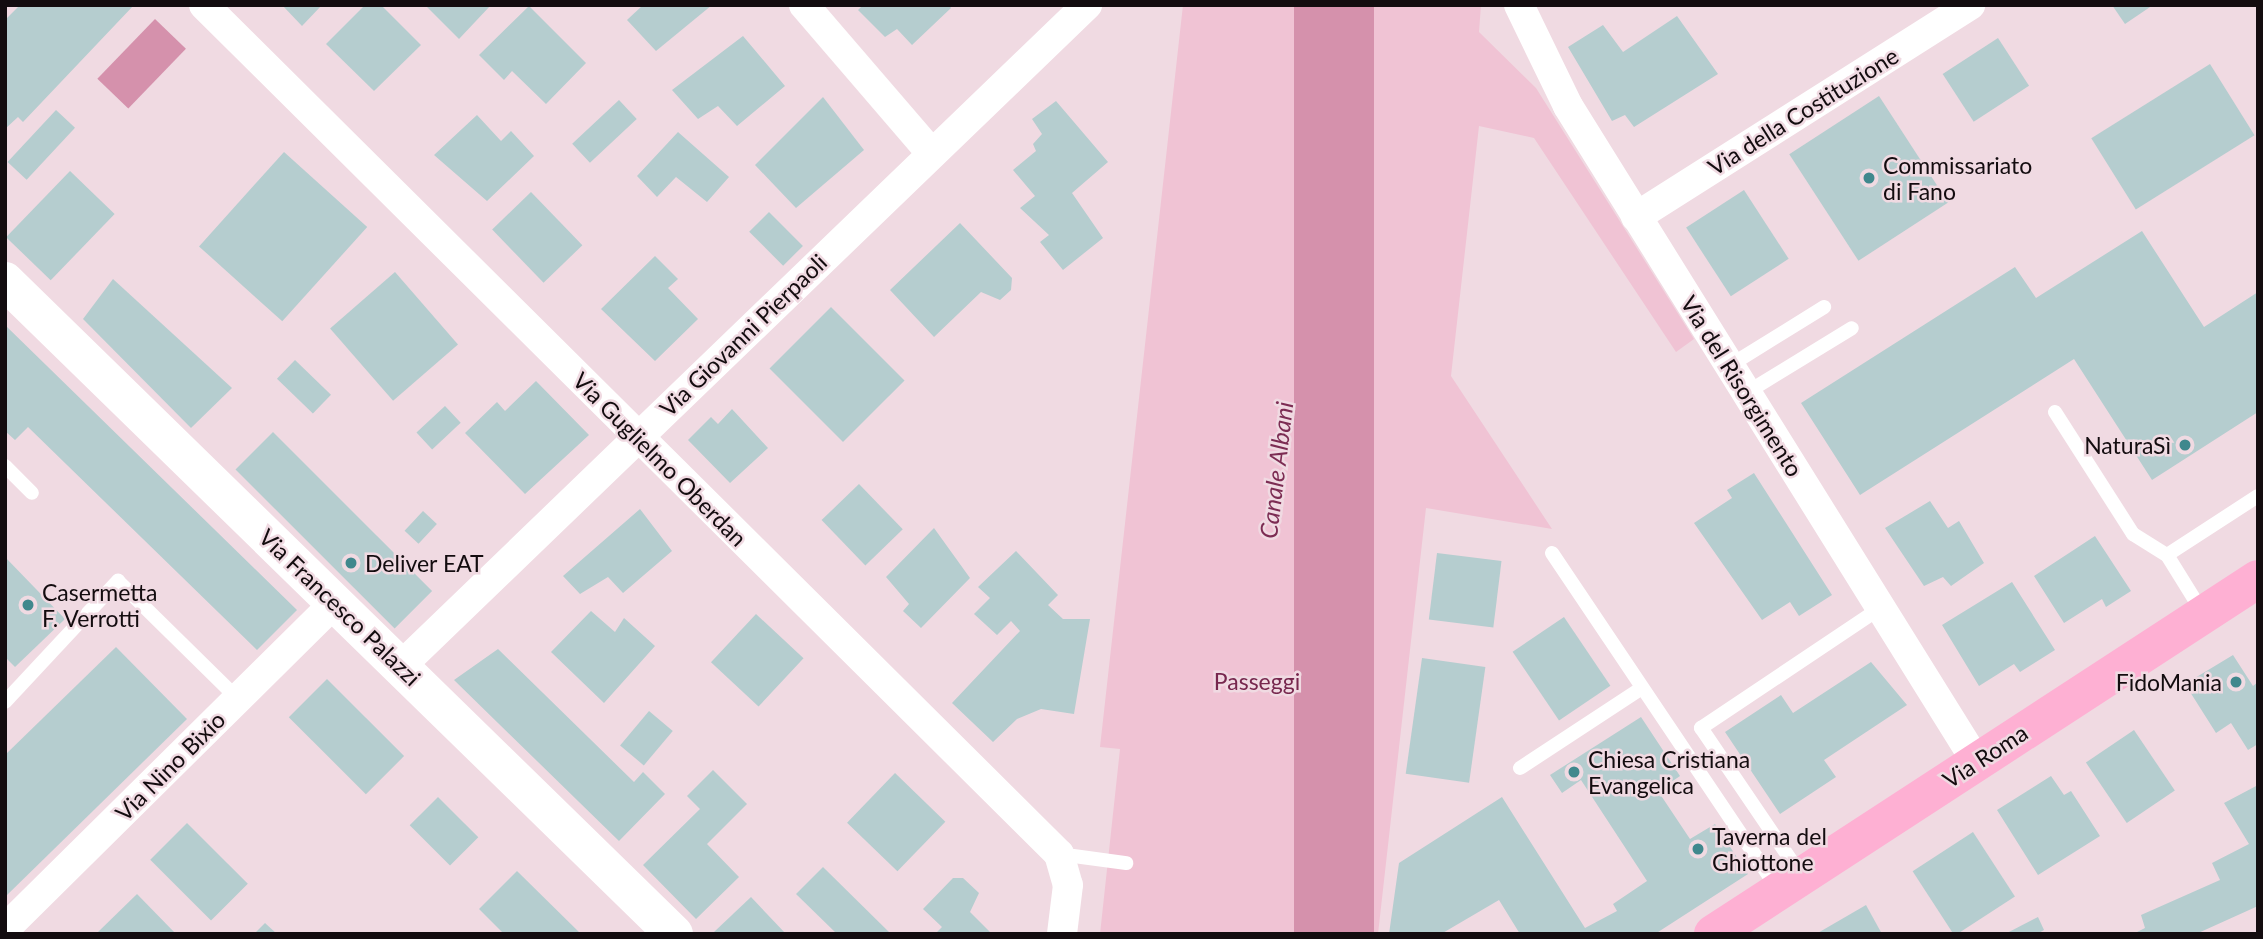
<!DOCTYPE html>
<meta charset="utf-8">
<style>
body{margin:0}
#map{position:relative;width:2263px;height:939px;overflow:hidden;background:#f0dae2;font-family:Lato,sans-serif}
div>[style]{position:absolute}
.green>*{inset:0;background:#f0c3d4}
.water>*{inset:0;background:#d591ac;transform-origin:0 0}
.building>*{inset:0;background:#b5cdcf;transform-origin:0 0}
.lane>*{height:14px;margin:-7px;padding:0 7px;transform-origin:7px;border-radius:7px;background:#fff}
.street>*{height:30px;margin:-15px;padding:0 15px;transform-origin:15px;border-radius:15px;background:#fff}
.secondary>*{height:38px;margin:-19px;padding:0 19px;transform-origin:19px;border-radius:19px;background:#fff}
.primary>*{height:38px;margin:-19px;padding:0 19px;transform-origin:19px;border-radius:19px;background:#feb0d3}
.dots>*{width:19px;height:19px;translate:-50% -50%;box-sizing:border-box;border:4px solid #f0dae2;border-radius:50%}
span{translate:-50% -50%;white-space:nowrap;text-align:center;line-height:1.15;-webkit-text-stroke:5px #f0dae2;paint-order:stroke}
.street-label{font-size:23px;color:#130c0f}
.poi-label{font-size:23px;color:#130c0f}
.left{translate:0 -50%;text-align:left}
.right{translate:-100% -50%;text-align:right}
.park-label{font-size:23px;color:#77274e}
.water-label{font-size:24px;color:#7c2c53;font-style:italic}
.frame{position:absolute;inset:0;border:7px solid #130c0f;pointer-events:none}
</style>
<div id="map">
<div class="green">
<i style="clip-path:polygon(1183px 5px,1481px 5px,1479px 32px,1536px 88px,1694px 339px,1676px 352px,1534px 138px,1479px 126px,1451px 376px,1552px 529px,1426px 508px,1378px 934px,1100px 934px,1120px 749px,1100px 747px)"></i>
</div>
<div class="water">
<i style="left:1294px;top:5px;width:80px;height:935px"></i>
<i style="left:155px;top:19px;width:43px;height:83px;rotate:44deg"></i>
</div>
<div class="building">
<i style="clip-path:polygon(20px 5px,134px 5px,23px 122px,18px 117px,5px 129px,5px 20px)"></i>
<i style="clip-path:polygon(282px 5px,322px 5px,302px 26px)"></i>
<i style="clip-path:polygon(365px 5px,381px 5px,421px 45px,374px 91px,326px 44px)"></i>
<i style="clip-path:polygon(425px 5px,491px 5px,459px 39px)"></i>
<i style="clip-path:polygon(643px 5px,712px 5px,656px 51px,627px 20px)"></i>
<i style="clip-path:polygon(863px 5px,949px 5px,951px 8px,912px 45px,897px 29px,885px 37px,858px 10px)"></i>
<i style="clip-path:polygon(2112px 5px,2153px 5px,2125px 24px)"></i>
<i style="clip-path:polygon(529px 6px,586px 63px,546px 104px,512px 71px,504px 80px,479px 55px)"></i>
<i style="clip-path:polygon(1677px 16px,1718px 74px,1634px 127px,1625px 115px,1612px 121px,1568px 47px,1603px 25px,1623px 52px)"></i>
<i style="clip-path:polygon(743px 36px,785px 86px,737px 126px,718px 106px,698px 119px,672px 90px)"></i>
<i style="left:1998px;top:38px;width:57px;height:66px;rotate:57deg"></i>
<i style="left:2210px;top:64px;width:84px;height:140px;rotate:58deg"></i>
<i style="left:1879px;top:96px;width:127px;height:107px;rotate:57deg"></i>
<i style="clip-path:polygon(823px 97px,864px 150px,796px 208px,755px 165px)"></i>
<i style="left:619px;top:100px;width:26px;height:64px;rotate:47deg"></i>
<i style="clip-path:polygon(1056px 101px,1108px 162px,1072px 193px,1103px 238px,1063px 270px,1040px 242px,1049px 235px,1020px 208px,1035px 196px,1013px 170px,1036px 151px,1033px 144px,1042px 134px,1032px 119px)"></i>
<i style="left:56px;top:110px;width:26px;height:71px;rotate:43deg"></i>
<i style="clip-path:polygon(477px 115px,501px 141px,511px 131px,534px 156px,487px 201px,434px 155px)"></i>
<i style="clip-path:polygon(678px 132px,729px 177px,707px 202px,676px 177px,657px 197px,637px 176px)"></i>
<i style="left:284px;top:152px;width:112px;height:127px;rotate:42deg"></i>
<i style="left:70px;top:171px;width:62px;height:92px;rotate:44deg"></i>
<i style="left:1744px;top:190px;width:82px;height:69px;rotate:57deg"></i>
<i style="left:531px;top:192px;width:74px;height:54px;rotate:46deg"></i>
<i style="left:769px;top:212px;width:48px;height:28px;rotate:45deg"></i>
<i style="clip-path:polygon(960px 223px,1012px 278px,1011px 290px,1000px 300px,981px 292px,934px 337px,890px 290px)"></i>
<i style="clip-path:polygon(2142px 231px,2204px 327px,2258px 292px,2258px 412px,2152px 480px,2074px 359px,1860px 495px,1801px 403px,2015px 267px,2036px 298px)"></i>
<i style="clip-path:polygon(655px 256px,678px 279px,668px 288px,698px 319px,655px 361px,601px 309px)"></i>
<i style="left:395px;top:272px;width:96px;height:86px;rotate:49deg"></i>
<i style="clip-path:polygon(113px 279px,232px 388px,191px 428px,83px 319px)"></i>
<i style="left:831px;top:307px;width:104px;height:87px;rotate:45deg"></i>
<i style="clip-path:polygon(5px 325px,297px 610px,257px 650px,28px 427px,15px 440px,5px 431px)"></i>
<i style="left:295px;top:360px;width:50px;height:26px;rotate:44deg"></i>
<i style="clip-path:polygon(536px 381px,589px 435px,525px 494px,465px 433px,497px 402px,505px 411px)"></i>
<i style="left:445px;top:406px;width:23px;height:39px;rotate:47deg"></i>
<i style="clip-path:polygon(732px 409px,768px 448px,730px 483px,688px 440px,711px 417px,718px 424px)"></i>
<i style="left:273px;top:432px;width:225px;height:53px;rotate:45deg"></i>
<i style="clip-path:polygon(1754px 473px,1832px 595px,1799px 616px,1790px 602px,1762px 620px,1694px 523px,1732px 498px,1727px 490px)"></i>
<i style="left:859px;top:484px;width:63px;height:52px;rotate:46deg"></i>
<i style="clip-path:polygon(1930px 501px,1948px 528px,1959px 521px,1984px 563px,1951px 586px,1943px 577px,1924px 586px,1885px 528px)"></i>
<i style="clip-path:polygon(640px 509px,672px 551px,623px 593px,608px 577px,580px 594px,563px 576px)"></i>
<i style="left:423px;top:511px;width:19px;height:27px;rotate:43deg"></i>
<i style="clip-path:polygon(934px 528px,970px 578px,921px 628px,903px 611px,909px 604px,886px 577px)"></i>
<i style="clip-path:polygon(2095px 536px,2131px 591px,2106px 607px,2102px 599px,2064px 623px,2034px 576px)"></i>
<i style="clip-path:polygon(1016px 551px,1058px 595px,1048px 605px,1063px 619px,1090px 619px,1074px 714px,1041px 709px,1017px 719px,993px 742px,952px 703px,1020px 631px,1011px 621px,997px 635px,974px 614px,990px 598px,978px 587px)"></i>
<i style="left:1437px;top:553px;width:65px;height:67px;rotate:7deg"></i>
<i style="clip-path:polygon(5px 557px,65px 619px,15px 667px,5px 657px)"></i>
<i style="clip-path:polygon(2012px 582px,2055px 650px,2020px 672px,2014px 664px,1979px 686px,1942px 625px)"></i>
<i style="clip-path:polygon(591px 611px,615px 632px,624px 618px,655px 646px,604px 703px,551px 652px)"></i>
<i style="left:756px;top:614px;width:65px;height:66px;rotate:43deg"></i>
<i style="left:1564px;top:617px;width:83px;height:62px;rotate:56deg"></i>
<i style="clip-path:polygon(116px 647px,187px 719px,5px 897px,5px 755px)"></i>
<i style="clip-path:polygon(498px 649px,634px 782px,643px 772px,665px 794px,619px 841px,454px 680px)"></i>
<i style="clip-path:polygon(2233px 655px,2253px 686px,2258px 682px,2258px 744px,2248px 750px,2231px 723px,2216px 733px,2185px 684px)"></i>
<i style="left:1422px;top:658px;width:64px;height:117px;rotate:8deg"></i>
<i style="clip-path:polygon(1871px 662px,1907px 705px,1824px 760px,1836px 777px,1780px 814px,1725px 732px,1781px 695px,1793px 713px)"></i>
<i style="left:327px;top:679px;width:109px;height:54px;rotate:45deg"></i>
<i style="left:649px;top:711px;width:31px;height:45px;rotate:40deg"></i>
<i style="clip-path:polygon(1641px 717px,1680px 776px,1658px 791px,1690px 839px,1715px 824px,1748px 874px,1655px 934px,1520px 934px,1499px 900px,1441px 934px,1389px 934px,1399px 863px,1502px 797px,1585px 928px,1617px 911px,1613px 904px,1647px 881px,1581px 780px,1562px 793px,1550px 775px)"></i>
<i style="left:2134px;top:730px;width:73px;height:58px;rotate:56deg"></i>
<i style="clip-path:polygon(713px 770px,747px 804px,707px 844px,739px 877px,696px 919px,643px 865px,700px 809px,687px 796px)"></i>
<i style="left:895px;top:773px;width:70px;height:69px;rotate:44deg"></i>
<i style="clip-path:polygon(2051px 776px,2064px 795px,2071px 791px,2100px 836px,2038px 875px,1997px 810px)"></i>
<i style="clip-path:polygon(2258px 785px,2258px 906px,2196px 934px,2133px 934px,2145px 928px,2141px 915px,2220px 880px,2212px 863px,2249px 844px,2224px 803px)"></i>
<i style="left:438px;top:797px;width:57px;height:40px;rotate:45deg"></i>
<i style="left:187px;top:823px;width:86px;height:52px;rotate:45deg"></i>
<i style="left:1973px;top:832px;width:77px;height:72px;rotate:57deg"></i>
<i style="clip-path:polygon(823px 867px,891px 934px,837px 934px,796px 894px)"></i>
<i style="clip-path:polygon(517px 871px,581px 934px,504px 934px,479px 909px)"></i>
<i style="clip-path:polygon(953px 878px,963px 878px,979px 893px,970px 912px,992px 934px,935px 934px,942px 927px,923px 909px)"></i>
<i style="clip-path:polygon(137px 894px,176px 934px,98px 932px)"></i>
<i style="clip-path:polygon(751px 897px,786px 934px,716px 934px,714px 932px)"></i>
<i style="clip-path:polygon(1866px 905px,1882px 934px,1816px 934px)"></i>
<i style="clip-path:polygon(2038px 917px,2044px 930px,2037px 934px,2005px 934px)"></i>
<i style="clip-path:polygon(265px 923px,277px 934px,254px 934px)"></i>
</div>
<div class="lane">
<i style="left:1729px;top:366px;width:112px;rotate:-31.8deg"></i>
<i style="left:1746px;top:393px;width:124px;rotate:-31.5deg"></i>
<i style="left:2055px;top:412px;width:145px;rotate:57.4deg"></i>
<i style="left:2133px;top:534px;width:40px;rotate:32deg"></i>
<i style="left:2167px;top:555px;width:68px;rotate:58.2deg"></i>
<i style="left:5px;top:466px;width:38px;rotate:45deg"></i>
<i style="left:1552px;top:553px;width:404px;rotate:56.1deg"></i>
<i style="left:2167px;top:555px;width:108px;rotate:-33deg"></i>
<i style="left:5px;top:702px;width:166px;rotate:-47deg"></i>
<i style="left:118px;top:581px;width:168px;rotate:44.5deg"></i>
<i style="left:1520px;top:768px;width:146px;rotate:-33.3deg"></i>
<i style="left:1059px;top:854px;width:68px;rotate:7.7deg"></i>
<i style="left:1801px;top:875px;width:178px;rotate:-124.2deg"></i>
<i style="left:1701px;top:728px;width:216px;rotate:-33.8deg"></i>
</div>
<div class="street">
<i style="left:204px;top:5px;width:1205px;rotate:44.8deg"></i>
<i style="left:1059px;top:854px;width:32px;rotate:74deg"></i>
<i style="left:1068px;top:885px;width:49px;rotate:97deg"></i>
<i style="left:804px;top:5px;width:196px;rotate:49.3deg"></i>
<i style="left:1519px;top:5px;width:112px;rotate:64.1deg"></i>
<i style="left:1568px;top:106px;width:772px;rotate:58.08deg"></i>
<i style="left:1636px;top:217px;width:396px;rotate:-32.4deg"></i>
<i style="left:401px;top:666px;width:953px;rotate:-43.94deg"></i>
<i style="left:5px;top:929px;width:464px;rotate:-44.7deg"></i>
</div>
<div class="secondary">
<i style="left:5px;top:281px;width:935px;rotate:44.31deg"></i>
</div>
<div class="primary">
<i style="left:1713px;top:934px;width:650px;rotate:-33.08deg"></i>
</div>
<div class="dots">
<i style="left:1869px;top:178px;background:#40888d"></i>
<i style="left:2185px;top:445px;background:#40888d"></i>
<i style="left:351px;top:563px;background:#40888d"></i>
<i style="left:28px;top:605px;background:#40888d"></i>
<i style="left:2236px;top:682px;background:#40888d"></i>
<i style="left:1574px;top:772px;background:#40888d"></i>
<i style="left:1698px;top:849px;background:#40888d"></i>
</div>
<div class="street-label">
<span style="left:1803px;top:111px;rotate:-32deg">Via della Costituzione</span>
<span style="left:743px;top:335px;rotate:-44deg">Via Giovanni Pierpaoli</span>
<span style="left:1742px;top:386px;rotate:58deg">Via del Risorgimento</span>
<span style="left:660px;top:459px;rotate:45deg">Via Guglielmo Oberdan</span>
<span style="left:340px;top:607px;rotate:44deg">Via Francesco Palazzi</span>
<span style="left:1985px;top:756px;rotate:-33deg">Via Roma</span>
<span style="left:170px;top:766px;rotate:-45deg">Via Nino Bixio</span>
</div>
<div class="poi-label">
<span class="left" style="left:1883px;top:178px">Commissariato<br>di Fano</span>
<span class="right" style="left:2171px;top:445px">NaturaSì</span>
<span class="left" style="left:365px;top:563px">Deliver EAT</span>
<span class="left" style="left:42px;top:605px">Casermetta<br>F. Verrotti</span>
<span class="right" style="left:2222px;top:682px">FidoMania</span>
<span class="left" style="left:1588px;top:772px">Chiesa Cristiana<br>Evangelica</span>
<span class="left" style="left:1712px;top:849px">Taverna del<br>Ghiottone</span>
</div>
<div class="park-label">
<span style="left:1257px;top:681px">Passeggi</span>
</div>
<div class="water-label">
<span style="left:1276px;top:470px;rotate:-83deg">Canale Albani</span>
</div>
<div class="frame"></div>
</div>
